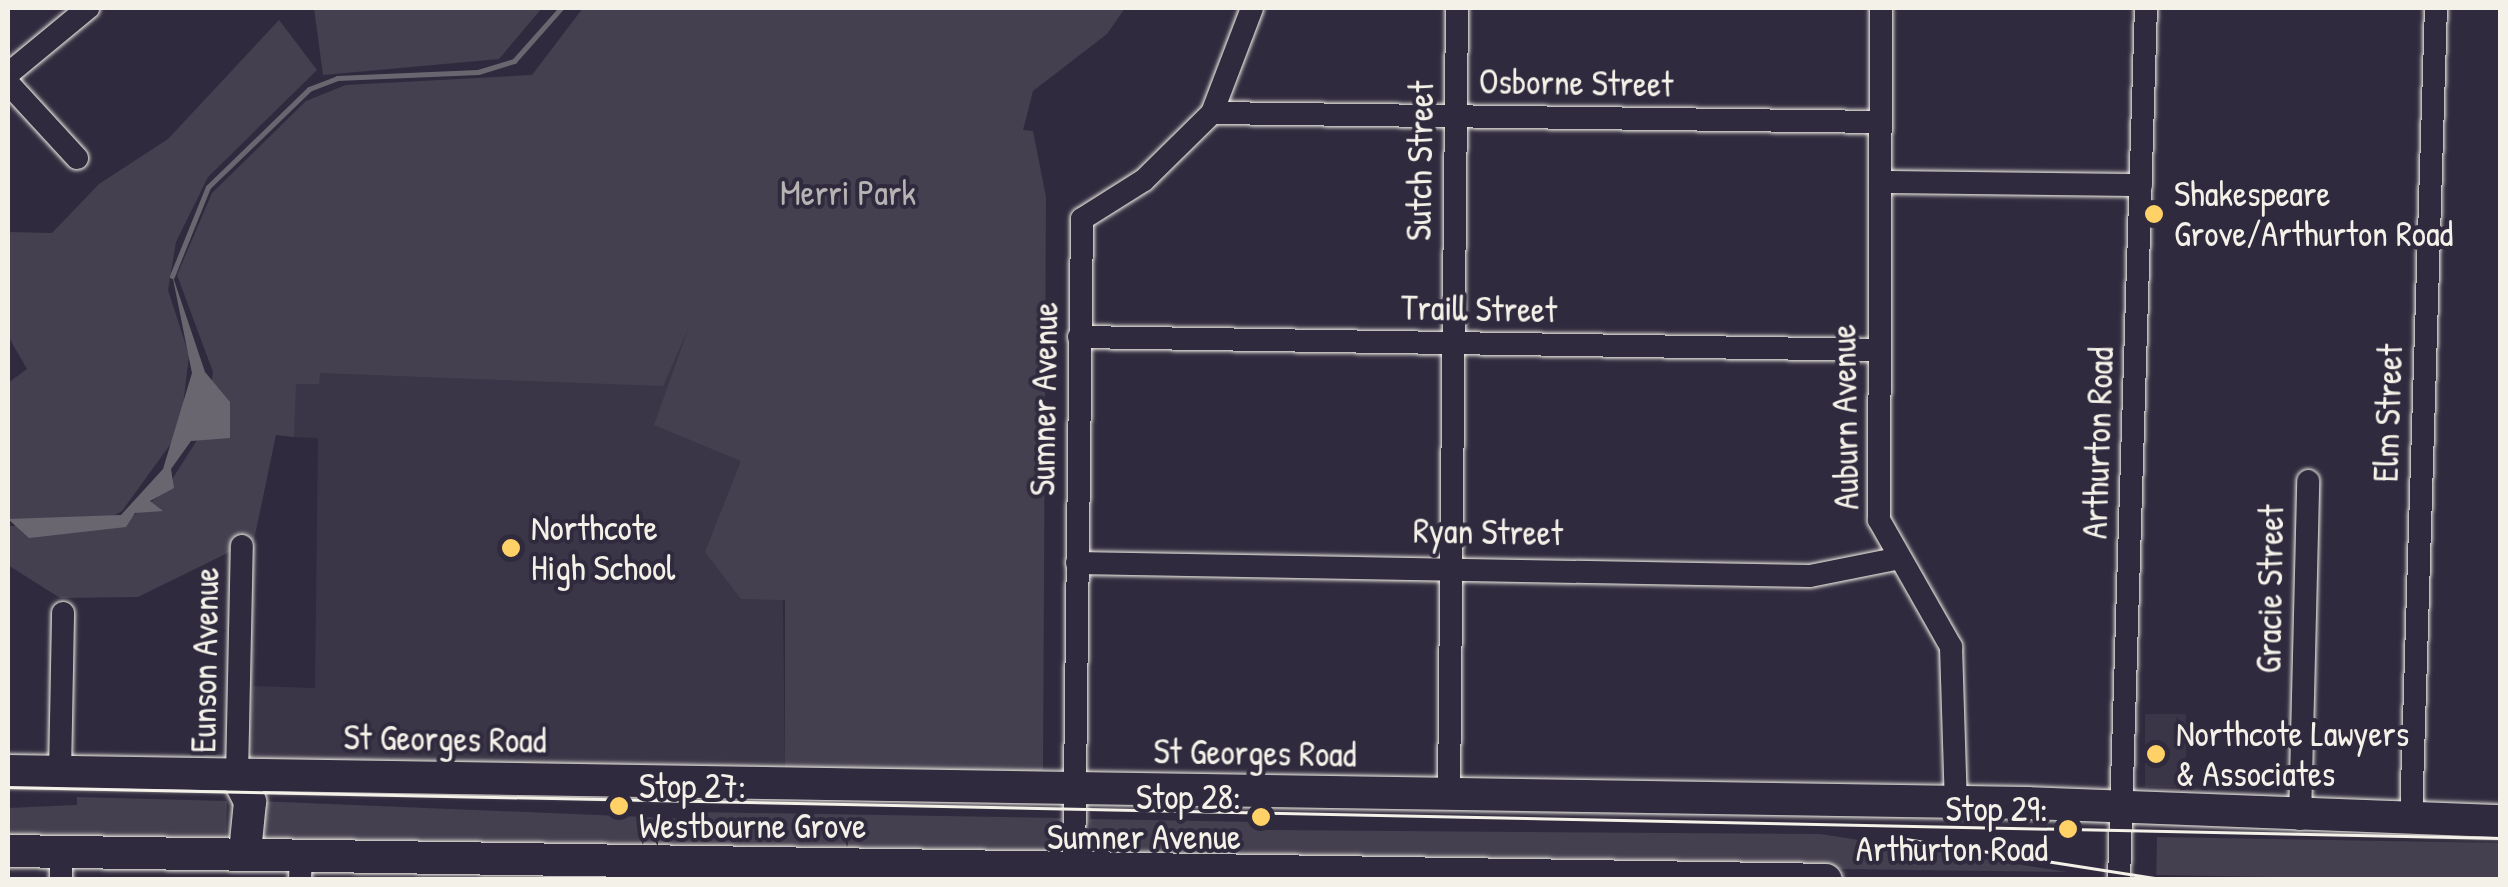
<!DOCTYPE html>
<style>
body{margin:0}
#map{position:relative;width:2508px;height:887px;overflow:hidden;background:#2f2a3d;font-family:"Patrick Hand",sans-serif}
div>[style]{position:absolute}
.built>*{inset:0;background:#3b3647;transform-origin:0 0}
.green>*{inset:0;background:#454050;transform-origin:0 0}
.water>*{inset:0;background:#6a6670}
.stream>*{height:5px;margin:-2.5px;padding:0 2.5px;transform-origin:2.5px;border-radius:2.5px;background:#6a6670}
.roads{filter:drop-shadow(0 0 2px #f4f1e8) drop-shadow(0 0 2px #f4f1e8)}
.minor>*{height:22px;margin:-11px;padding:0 11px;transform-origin:11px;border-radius:11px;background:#2f2a3d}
.highway>*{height:32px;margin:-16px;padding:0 16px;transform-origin:16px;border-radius:16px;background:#2f2a3d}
.tram>*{height:2.5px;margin:-1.25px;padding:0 1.25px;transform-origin:1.25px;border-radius:1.25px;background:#f4f1e8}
.dots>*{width:28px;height:28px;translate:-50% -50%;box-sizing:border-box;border:5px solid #2f2a3d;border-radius:50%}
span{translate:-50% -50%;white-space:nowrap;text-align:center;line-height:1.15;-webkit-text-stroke:8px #2f2a3d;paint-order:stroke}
.street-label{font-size:35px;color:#f4f1e8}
.park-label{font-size:35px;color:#b7b3b3}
.poi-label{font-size:35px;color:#f4f1e8}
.left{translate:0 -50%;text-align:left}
.right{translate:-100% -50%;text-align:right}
.frame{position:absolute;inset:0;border:10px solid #f4f1e8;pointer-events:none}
</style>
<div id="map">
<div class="built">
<i style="clip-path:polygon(688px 327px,780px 365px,785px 769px,252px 759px,253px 686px,315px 688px,318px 438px,294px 437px,295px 384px,320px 373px,666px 368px)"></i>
<i style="left:2145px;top:714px;width:41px;height:73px"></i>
</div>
<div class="green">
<i style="clip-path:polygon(314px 8px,542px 8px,499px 59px,323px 75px)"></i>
<i style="clip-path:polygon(583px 8px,1125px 8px,1107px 34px,1033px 91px,1023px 130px,1033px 131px,1046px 197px,1043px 771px,785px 769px,785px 600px,741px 599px,705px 552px,741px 461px,654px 425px,689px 327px,663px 386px,320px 373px,319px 384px,296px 384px,294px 437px,276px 435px,254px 540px,138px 597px,60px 598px,8px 565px,8px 526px,121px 525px,164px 492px,206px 426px,213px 372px,177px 275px,212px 193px,306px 101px,346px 85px,532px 75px)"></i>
<i style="clip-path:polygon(279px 20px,317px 70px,208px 177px,176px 242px,168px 290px,189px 355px,180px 431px,122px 511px,100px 524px,8px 521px,8px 383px,27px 369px,8px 336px,8px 232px,52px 233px,99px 184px,168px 139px)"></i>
<i style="clip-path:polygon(77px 797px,227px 801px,226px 841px,8px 839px,8px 808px,77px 805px)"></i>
<i style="clip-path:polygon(257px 801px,694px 819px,695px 812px,1062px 818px,1060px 858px,256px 843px)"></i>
<i style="clip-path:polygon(1090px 819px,1257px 822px,1258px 830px,1820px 834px,2068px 872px,1090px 859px)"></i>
<i style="left:2157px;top:837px;width:343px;height:38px;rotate:1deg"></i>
</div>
<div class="water">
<i style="clip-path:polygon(172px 274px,205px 372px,230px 402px,230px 438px,191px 441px,171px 469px,174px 488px,150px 501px,163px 511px,135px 513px,126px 527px,29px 538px,8px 519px,121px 515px,163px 469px,192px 373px)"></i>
</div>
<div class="stream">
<i style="left:172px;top:276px;width:96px;rotate:-68deg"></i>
<i style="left:208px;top:187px;width:141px;rotate:-44.1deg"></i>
<i style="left:309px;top:89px;width:30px;rotate:-21deg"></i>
<i style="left:337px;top:78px;width:141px;rotate:-2.4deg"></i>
<i style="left:478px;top:72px;width:38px;rotate:-17deg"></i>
<i style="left:514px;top:61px;width:71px;rotate:-48.4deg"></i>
</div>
<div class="roads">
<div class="minor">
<i style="left:1881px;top:8px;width:512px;rotate:90.22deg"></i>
<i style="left:1879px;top:520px;width:146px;rotate:60.4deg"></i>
<i style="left:1951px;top:647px;width:157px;rotate:88.2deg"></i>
<i style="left:8px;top:74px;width:104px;rotate:-39.5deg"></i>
<i style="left:8px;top:83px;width:102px;rotate:47.4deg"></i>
<i style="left:1212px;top:113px;width:668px;rotate:0.77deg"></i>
<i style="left:1880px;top:182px;width:261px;rotate:0.7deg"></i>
<i style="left:1079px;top:337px;width:799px;rotate:0.93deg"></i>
<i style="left:1077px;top:563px;width:733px;rotate:1.02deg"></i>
<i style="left:1810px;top:576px;width:87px;rotate:-11.3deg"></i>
<i style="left:60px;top:773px;width:160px;rotate:-88.9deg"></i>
<i style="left:237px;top:776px;width:230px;rotate:-88.8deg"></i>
<i style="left:1449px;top:796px;width:788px;rotate:-89.42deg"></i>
<i style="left:2300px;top:819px;width:338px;rotate:-88.6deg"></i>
<i style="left:2411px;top:820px;width:812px;rotate:-88.24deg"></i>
<i style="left:61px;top:852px;width:28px;rotate:90deg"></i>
<i style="left:1074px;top:866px;width:647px;rotate:-89.29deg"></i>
<i style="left:1082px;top:219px;width:73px;rotate:-32.2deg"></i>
<i style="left:1144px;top:180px;width:95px;rotate:-44.6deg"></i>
<i style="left:1212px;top:113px;width:112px;rotate:-69.1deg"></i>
<i style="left:300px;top:880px;width:27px;rotate:-88deg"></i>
<i style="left:2119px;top:880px;width:872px;rotate:-88.23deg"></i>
</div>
<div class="highway">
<i style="left:8px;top:771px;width:2020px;rotate:0.91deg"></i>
<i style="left:2028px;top:803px;width:472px;rotate:2.2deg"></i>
<i style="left:237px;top:776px;width:29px;rotate:63deg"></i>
<i style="left:250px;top:802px;width:50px;rotate:95.7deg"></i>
<i style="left:8px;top:851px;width:1818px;rotate:0.91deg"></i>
</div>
</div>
<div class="tram">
<i style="left:8px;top:787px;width:2493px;rotate:1.17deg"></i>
<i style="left:1893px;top:837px;width:279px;rotate:8.9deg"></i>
</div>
<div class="dots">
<i style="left:2154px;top:214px;background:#ffd166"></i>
<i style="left:511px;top:548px;background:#ffd166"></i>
<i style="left:2156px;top:754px;background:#ffd166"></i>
<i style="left:619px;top:806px;background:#ffd166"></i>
<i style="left:1261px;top:817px;background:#ffd166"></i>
<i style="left:2068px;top:829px;background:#ffd166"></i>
</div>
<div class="street-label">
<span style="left:1576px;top:83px;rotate:1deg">Osborne Street</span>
<span style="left:1420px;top:161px;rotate:-89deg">Sutch Street</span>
<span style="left:1479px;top:309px;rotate:1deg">Traill Street</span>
<span style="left:1044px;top:399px;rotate:-89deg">Sumner Avenue</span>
<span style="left:2388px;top:413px;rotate:-88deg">Elm Street</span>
<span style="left:1845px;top:417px;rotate:-91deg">Auburn Avenue</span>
<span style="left:2098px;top:443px;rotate:-88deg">Arthurton Road</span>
<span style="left:1488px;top:532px;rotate:1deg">Ryan Street</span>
<span style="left:2270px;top:589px;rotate:-89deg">Gracie Street</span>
<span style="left:205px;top:660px;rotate:-89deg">Eunson Avenue</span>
<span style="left:445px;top:739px;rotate:1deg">St Georges Road</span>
<span style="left:1255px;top:753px;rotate:1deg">St Georges Road</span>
</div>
<div class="park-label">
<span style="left:848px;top:193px">Merri Park</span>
</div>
<div class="poi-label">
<span class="left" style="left:2174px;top:214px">Shakespeare<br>Grove/Arthurton Road</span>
<span class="left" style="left:531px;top:548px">Northcote<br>High School</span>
<span class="left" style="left:2176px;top:754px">Northcote Lawyers<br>&amp; Associates</span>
<span class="left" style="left:639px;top:806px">Stop 27:<br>Westbourne Grove</span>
<span class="right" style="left:1241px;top:817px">Stop 28:<br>Sumner Avenue</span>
<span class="right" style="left:2048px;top:829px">Stop 29:<br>Arthurton Road</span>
</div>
<div class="frame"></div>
</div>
